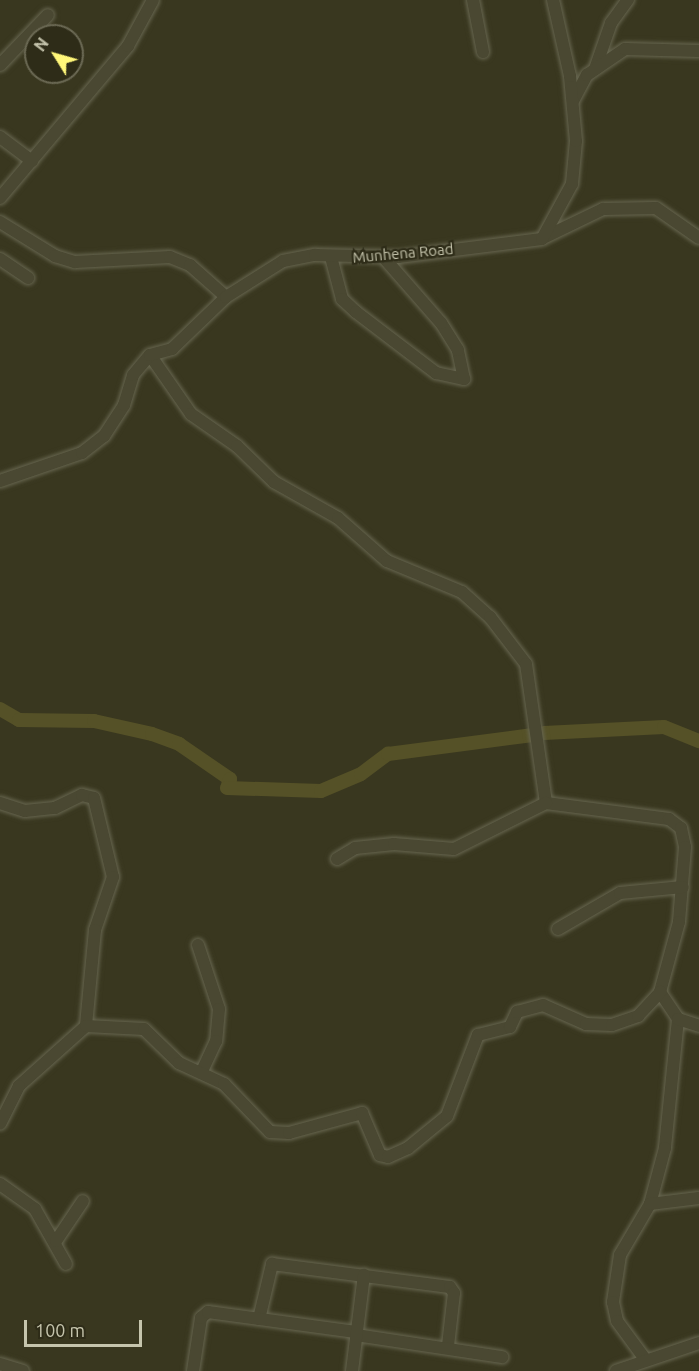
<!DOCTYPE html>
<style>
body{margin:0}
#map{position:relative;width:699px;height:1371px;overflow:hidden;background:#39371f;font-family:Ubuntu,sans-serif}
div>[style]{position:absolute}
.river>*{height:14px;margin:-7px;padding:0 7px;transform-origin:7px;border-radius:7px;background:#555127}
.roads{filter:drop-shadow(0 0 2px #676650) drop-shadow(0 0 2px #676650)}
.minor>*{height:12px;margin:-6px;padding:0 6px;transform-origin:6px;border-radius:6px;background:#4a4832}
span{translate:-50% -50%;white-space:nowrap;text-align:center;line-height:1.15;-webkit-text-stroke:4.5px #2e2c18;paint-order:stroke}
.street-label{font-size:15px;color:#c6c5ad}
.north{position:absolute;left:24px;top:24px;width:60px;height:60px;box-sizing:border-box;background:#2e2c18;border:2px solid #6b6954;border-radius:50%;rotate:307deg;font-size:16px;font-weight:700;line-height:24px;text-align:center;color:#c6c5ad}
.north::after{content:'';display:block;margin:auto;width:21px;height:27px;background:#fff779;clip-path:polygon(50% 0,100% 100%,50% 72%,0 100%)}
.scale{position:absolute;left:24px;top:1320px;width:118px;height:27px;box-sizing:border-box;border:3px solid #c6c5ad;border-top:0;padding-left:8px;font-size:18px;line-height:21px;white-space:nowrap;color:#c6c5ad;-webkit-text-stroke:4px #2e2c18;paint-order:stroke}
</style>
<div id="map">
<div class="river">
<i style="left:0;top:709px;width:22px;rotate:30deg"></i>
<i style="left:19px;top:720px;width:75px;rotate:0.8deg"></i>
<i style="left:94px;top:721px;width:59px;rotate:12.6deg"></i>
<i style="left:152px;top:734px;width:29px;rotate:20deg"></i>
<i style="left:179px;top:744px;width:62px;rotate:34.5deg"></i>
<i style="left:230px;top:779px;width:9px;rotate:108deg"></i>
<i style="left:227px;top:788px;width:94px;rotate:1.8deg"></i>
<i style="left:321px;top:791px;width:43px;rotate:-23deg"></i>
<i style="left:361px;top:774px;width:34px;rotate:-37deg"></i>
<i style="left:388px;top:754px;width:146px;rotate:-7.5deg"></i>
<i style="left:544px;top:733px;width:120px;rotate:-2.9deg"></i>
<i style="left:664px;top:727px;width:38px;rotate:22deg"></i>
</div>
<div class="roads">
<div class="minor">
<i style="left:473px;top:0;width:53px;rotate:79.1deg"></i>
<i style="left:0;top:65px;width:69px;rotate:-46.2deg"></i>
<i style="left:595px;top:69px;width:49px;rotate:-70.8deg"></i>
<i style="left:611px;top:23px;width:29px;rotate:-54deg"></i>
<i style="left:573px;top:101px;width:30px;rotate:-62deg"></i>
<i style="left:587px;top:75px;width:46px;rotate:-34.4deg"></i>
<i style="left:625px;top:49px;width:74px;rotate:1.5deg"></i>
<i style="left:0;top:137px;width:40px;rotate:37deg"></i>
<i style="left:0;top:198px;width:199px;rotate:-49.9deg"></i>
<i style="left:128px;top:46px;width:52px;rotate:-61.5deg"></i>
<i style="left:0;top:222px;width:65px;rotate:31.7deg"></i>
<i style="left:55px;top:256px;width:21px;rotate:17deg"></i>
<i style="left:75px;top:262px;width:95px;rotate:-3deg"></i>
<i style="left:170px;top:257px;width:22px;rotate:22deg"></i>
<i style="left:190px;top:265px;width:48px;rotate:41.6deg"></i>
<i style="left:543px;top:238px;width:67px;rotate:-25.8deg"></i>
<i style="left:603px;top:209px;width:53px;rotate:-1.1deg"></i>
<i style="left:656px;top:208px;width:52px;rotate:34.9deg"></i>
<i style="left:331px;top:257px;width:43px;rotate:75.3deg"></i>
<i style="left:342px;top:299px;width:19px;rotate:43deg"></i>
<i style="left:356px;top:312px;width:101px;rotate:37.3deg"></i>
<i style="left:436px;top:373px;width:29px;rotate:12deg"></i>
<i style="left:464px;top:379px;width:30px;rotate:-102deg"></i>
<i style="left:458px;top:350px;width:32px;rotate:-122deg"></i>
<i style="left:441px;top:323px;width:86px;rotate:-131.2deg"></i>
<i style="left:0;top:259px;width:34px;rotate:34deg"></i>
<i style="left:150px;top:355px;width:72px;rotate:55.2deg"></i>
<i style="left:191px;top:414px;width:56px;rotate:34.8deg"></i>
<i style="left:237px;top:446px;width:52px;rotate:44.2deg"></i>
<i style="left:274px;top:482px;width:73px;rotate:29.4deg"></i>
<i style="left:338px;top:518px;width:65px;rotate:41.3deg"></i>
<i style="left:387px;top:561px;width:81px;rotate:22.5deg"></i>
<i style="left:462px;top:592px;width:38px;rotate:42deg"></i>
<i style="left:490px;top:617px;width:59px;rotate:52.5deg"></i>
<i style="left:526px;top:664px;width:140px;rotate:81.8deg"></i>
<i style="left:546px;top:803px;width:124px;rotate:7.4deg"></i>
<i style="left:669px;top:819px;width:15px;rotate:37deg"></i>
<i style="left:681px;top:828px;width:19px;rotate:78deg"></i>
<i style="left:685px;top:847px;width:75px;rotate:94.6deg"></i>
<i style="left:679px;top:922px;width:73px;rotate:105.2deg"></i>
<i style="left:660px;top:992px;width:32px;rotate:56deg"></i>
<i style="left:678px;top:1019px;width:130px;rotate:95.8deg"></i>
<i style="left:665px;top:1148px;width:58px;rotate:105deg"></i>
<i style="left:650px;top:1204px;width:59px;rotate:120.5deg"></i>
<i style="left:620px;top:1255px;width:48px;rotate:98.5deg"></i>
<i style="left:613px;top:1302px;width:19px;rotate:78deg"></i>
<i style="left:617px;top:1321px;width:47px;rotate:53.6deg"></i>
<i style="left:0;top:481px;width:87px;rotate:-18.9deg"></i>
<i style="left:82px;top:453px;width:28px;rotate:-38deg"></i>
<i style="left:104px;top:436px;width:37px;rotate:-57deg"></i>
<i style="left:124px;top:405px;width:31px;rotate:-73deg"></i>
<i style="left:133px;top:375px;width:26px;rotate:-50deg"></i>
<i style="left:150px;top:355px;width:23px;rotate:-15deg"></i>
<i style="left:172px;top:349px;width:75px;rotate:-43.9deg"></i>
<i style="left:226px;top:297px;width:67px;rotate:-32.3deg"></i>
<i style="left:283px;top:261px;width:33px;rotate:-11deg"></i>
<i style="left:315px;top:255px;width:83px;rotate:1.4deg"></i>
<i style="left:398px;top:257px;width:145px;rotate:-7.1deg"></i>
<i style="left:542px;top:239px;width:63px;rotate:-61.4deg"></i>
<i style="left:572px;top:184px;width:43px;rotate:-84.7deg"></i>
<i style="left:576px;top:141px;width:65px;rotate:-95.3deg"></i>
<i style="left:570px;top:76px;width:78px;rotate:-102.6deg"></i>
<i style="left:0;top:803px;width:26px;rotate:18deg"></i>
<i style="left:25px;top:811px;width:30px;rotate:-6deg"></i>
<i style="left:55px;top:808px;width:30px;rotate:-26deg"></i>
<i style="left:82px;top:795px;width:12px;rotate:14deg"></i>
<i style="left:94px;top:798px;width:81px;rotate:76.5deg"></i>
<i style="left:113px;top:877px;width:56px;rotate:108.8deg"></i>
<i style="left:95px;top:930px;width:96px;rotate:95.4deg"></i>
<i style="left:86px;top:1026px;width:90px;rotate:138.2deg"></i>
<i style="left:19px;top:1086px;width:42px;rotate:116.6deg"></i>
<i style="left:337px;top:859px;width:21px;rotate:-31deg"></i>
<i style="left:355px;top:848px;width:39px;rotate:-6deg"></i>
<i style="left:394px;top:844px;width:60px;rotate:4.8deg"></i>
<i style="left:454px;top:849px;width:103px;rotate:-26.6deg"></i>
<i style="left:558px;top:929px;width:72px;rotate:-30.1deg"></i>
<i style="left:620px;top:893px;width:63px;rotate:-5.4deg"></i>
<i style="left:198px;top:945px;width:67px;rotate:71.8deg"></i>
<i style="left:219px;top:1009px;width:32px;rotate:95deg"></i>
<i style="left:216px;top:1041px;width:35px;rotate:115deg"></i>
<i style="left:678px;top:1019px;width:22px;rotate:18deg"></i>
<i style="left:86px;top:1026px;width:58px;rotate:3deg"></i>
<i style="left:144px;top:1029px;width:49px;rotate:44.2deg"></i>
<i style="left:179px;top:1063px;width:50px;rotate:25deg"></i>
<i style="left:224px;top:1084px;width:66px;rotate:46.2deg"></i>
<i style="left:270px;top:1132px;width:19px;rotate:3deg"></i>
<i style="left:289px;top:1133px;width:76px;rotate:-15.3deg"></i>
<i style="left:362px;top:1113px;width:46px;rotate:66.8deg"></i>
<i style="left:380px;top:1155px;width:8px;rotate:14deg"></i>
<i style="left:388px;top:1157px;width:22px;rotate:-24deg"></i>
<i style="left:408px;top:1148px;width:50px;rotate:-39.4deg"></i>
<i style="left:447px;top:1116px;width:87px;rotate:-69.1deg"></i>
<i style="left:478px;top:1035px;width:33px;rotate:-14deg"></i>
<i style="left:510px;top:1027px;width:17px;rotate:-65deg"></i>
<i style="left:517px;top:1012px;width:27px;rotate:-15deg"></i>
<i style="left:543px;top:1005px;width:47px;rotate:23.8deg"></i>
<i style="left:586px;top:1024px;width:26px;rotate:2deg"></i>
<i style="left:612px;top:1025px;width:28px;rotate:-19deg"></i>
<i style="left:638px;top:1016px;width:33px;rotate:-47deg"></i>
<i style="left:0;top:1184px;width:43px;rotate:35.5deg"></i>
<i style="left:35px;top:1209px;width:63px;rotate:60.6deg"></i>
<i style="left:650px;top:1204px;width:49px;rotate:-7deg"></i>
<i style="left:56px;top:1241px;width:48px;rotate:-56deg"></i>
<i style="left:259px;top:1319px;width:57px;rotate:-76.7deg"></i>
<i style="left:272px;top:1264px;width:179px;rotate:7.4deg"></i>
<i style="left:450px;top:1287px;width:7px;rotate:56deg"></i>
<i style="left:454px;top:1293px;width:53px;rotate:96.5deg"></i>
<i style="left:356px;top:1335px;width:148px;rotate:8.6deg"></i>
<i style="left:0;top:1364px;width:24px;rotate:17deg"></i>
<i style="left:193px;top:1371px;width:54px;rotate:-81.4deg"></i>
<i style="left:201px;top:1318px;width:9px;rotate:-41deg"></i>
<i style="left:208px;top:1312px;width:149px;rotate:7.7deg"></i>
<i style="left:352px;top:1371px;width:97px;rotate:-82.9deg"></i>
<i style="left:616px;top:1371px;width:88px;rotate:-18.6deg"></i>
</div>
</div>
<div class="street-label">
<span style="left:403px;top:253px;rotate:-5deg">Munhena Road</span>
</div>
<div class="north">N</div>
<div class="scale">100 m</div>
</div>
